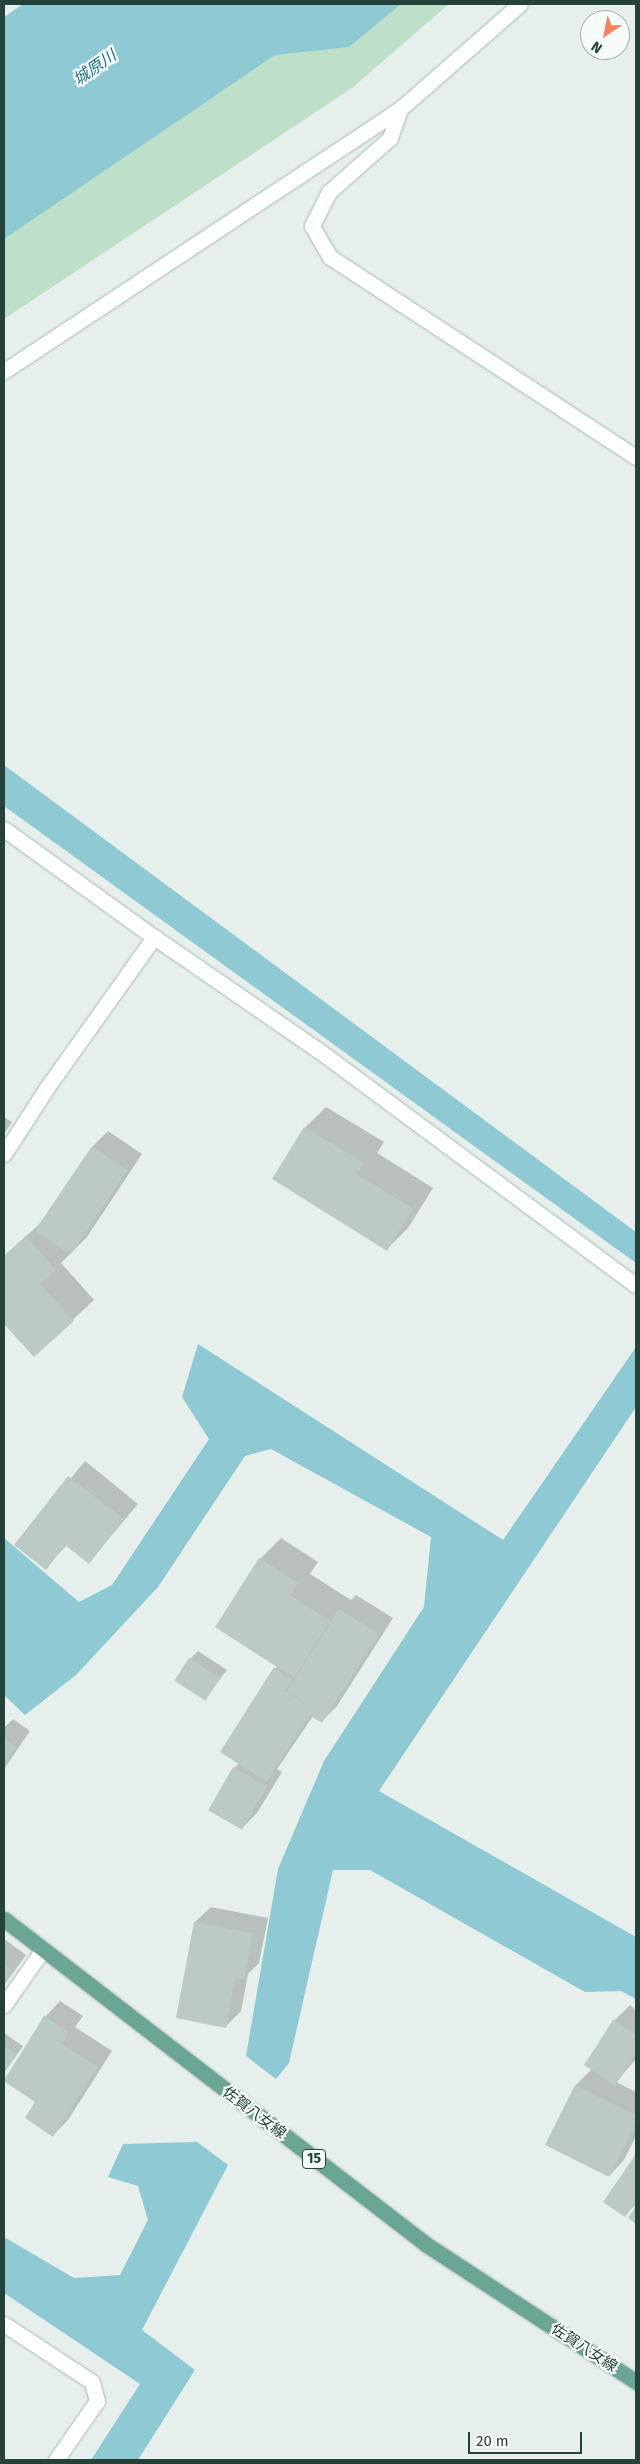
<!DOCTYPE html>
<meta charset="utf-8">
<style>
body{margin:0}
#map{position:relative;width:640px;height:2464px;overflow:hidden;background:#e6efeb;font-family:"Fira Sans","Noto Sans JP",sans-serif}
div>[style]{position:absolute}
.green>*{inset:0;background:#bfe0c8}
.water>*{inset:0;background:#8ec9d4}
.shadow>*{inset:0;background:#0003}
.building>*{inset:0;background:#bbcac4;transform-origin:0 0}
.roads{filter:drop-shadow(0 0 1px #a8b8b2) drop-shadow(0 0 1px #a8b8b2)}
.minor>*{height:15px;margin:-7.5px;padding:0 7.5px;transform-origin:7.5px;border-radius:7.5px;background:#fff}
.major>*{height:15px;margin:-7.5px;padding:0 7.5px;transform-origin:7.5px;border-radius:7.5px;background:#6aa596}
span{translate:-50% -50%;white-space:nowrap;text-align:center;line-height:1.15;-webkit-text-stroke:4.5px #f7fbf9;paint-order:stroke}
.shield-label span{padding:1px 4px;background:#f7fbf9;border:1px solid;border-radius:4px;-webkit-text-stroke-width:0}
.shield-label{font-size:14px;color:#24423a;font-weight:700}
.street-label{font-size:15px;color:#24423a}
.water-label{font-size:16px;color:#1c6f80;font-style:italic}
.frame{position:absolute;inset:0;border:5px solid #24423a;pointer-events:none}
.north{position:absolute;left:580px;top:10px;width:50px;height:50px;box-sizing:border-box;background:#f7fbf9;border:1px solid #a3b1ad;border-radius:50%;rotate:214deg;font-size:14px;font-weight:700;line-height:20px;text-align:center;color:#24423a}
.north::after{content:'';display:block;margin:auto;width:18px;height:22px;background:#f4845f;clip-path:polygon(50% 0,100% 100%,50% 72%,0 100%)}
.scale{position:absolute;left:468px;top:2432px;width:114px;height:22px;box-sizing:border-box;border:2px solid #24423a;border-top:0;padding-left:6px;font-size:15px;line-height:18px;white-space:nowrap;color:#24423a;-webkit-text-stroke:4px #f7fbf9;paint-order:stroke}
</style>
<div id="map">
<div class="green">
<i style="clip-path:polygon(309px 4px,449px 4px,352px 88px,4px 319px,4px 210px)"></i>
</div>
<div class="water">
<i style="clip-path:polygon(23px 4px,401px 4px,349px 47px,275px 55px,4px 239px,4px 17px)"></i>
<i style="clip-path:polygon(4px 765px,636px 1232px,636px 1263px,4px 806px)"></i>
<i style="clip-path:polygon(198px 1344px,503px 1540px,636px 1347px,636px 1407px,379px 1791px,636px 1937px,636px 1999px,621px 1991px,585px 1992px,370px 1870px,333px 1870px,289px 2063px,276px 2079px,246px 2056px,278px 1869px,324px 1761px,424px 1607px,431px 1537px,271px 1449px,245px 1456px,158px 1587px,76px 1675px,25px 1715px,4px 1695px,4px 1538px,79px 1602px,112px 1585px,209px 1439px,182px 1397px)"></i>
<i style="clip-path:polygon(197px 2142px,228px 2165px,142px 2330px,195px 2370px,138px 2460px,91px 2460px,140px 2384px,4px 2293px,4px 2237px,74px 2278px,120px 2275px,148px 2220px,138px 2186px,108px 2177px,123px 2144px)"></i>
</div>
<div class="shadow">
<i style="clip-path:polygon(326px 1107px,384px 1142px,377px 1153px,433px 1188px,408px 1228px,387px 1249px,274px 1179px,305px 1128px)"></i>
<i style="clip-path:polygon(4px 1117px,12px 1122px,4px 1134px)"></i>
<i style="clip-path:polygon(108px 1131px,142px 1154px,87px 1237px,61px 1263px,94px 1300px,34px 1356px,4px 1322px,4px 1256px,44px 1220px,93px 1146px)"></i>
<i style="clip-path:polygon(85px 1461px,138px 1504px,89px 1562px,67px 1545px,45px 1568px,16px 1545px)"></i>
<i style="clip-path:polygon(281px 1538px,318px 1562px,310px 1574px,351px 1600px,356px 1595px,393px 1618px,337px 1706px,322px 1721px,313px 1716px,277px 1769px,282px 1772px,257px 1813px,242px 1828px,234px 1768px,239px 1763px,277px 1666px,260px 1559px)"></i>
<i style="clip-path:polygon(198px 1651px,227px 1670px,205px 1699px,190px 1659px)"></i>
<i style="clip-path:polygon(13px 1719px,30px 1731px,4px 1769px,4px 1728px)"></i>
<i style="clip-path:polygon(211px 1907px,268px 1918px,259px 1963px,248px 1974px,241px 2011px,226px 2026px,178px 2017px,195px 1922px)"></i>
<i style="clip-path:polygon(4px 1939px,26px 1955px,4px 1985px)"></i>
<i style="clip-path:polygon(60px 2001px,83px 2016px,75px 2027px,112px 2051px,68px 2120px,53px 2135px,37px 2101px,4px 2080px,45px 2017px)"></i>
<i style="clip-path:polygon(630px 2005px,636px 2010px,636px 2059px,616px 2082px,636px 2092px,636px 2136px,624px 2160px,609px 2176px,547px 2145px,576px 2085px,592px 2069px,586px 2065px,614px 2021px)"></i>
<i style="clip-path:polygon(4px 2033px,23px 2046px,4px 2073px)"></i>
<i style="clip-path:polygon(636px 2156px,636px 2204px,625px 2216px,604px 2201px)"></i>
</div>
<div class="building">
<i style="clip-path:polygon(304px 1127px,364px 1163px,357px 1174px,413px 1209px,387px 1251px,272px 1179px)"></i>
<i style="left:92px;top:1146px;width:43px;height:102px;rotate:34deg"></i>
<i style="clip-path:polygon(26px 1236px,56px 1270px,40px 1284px,74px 1321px,34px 1357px,4px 1324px,4px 1256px)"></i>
<i style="clip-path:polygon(68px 1476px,124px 1519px,89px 1564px,65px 1545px,46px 1570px,14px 1545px)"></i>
<i style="clip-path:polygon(259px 1558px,298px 1583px,290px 1595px,330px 1621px,294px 1678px,215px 1627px)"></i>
<i style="clip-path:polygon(339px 1609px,379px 1634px,322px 1723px,309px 1715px,267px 1782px,220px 1752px,274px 1667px,293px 1680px,285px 1691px,313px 1709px,287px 1691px)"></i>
<i style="left:189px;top:1658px;width:37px;height:27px;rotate:33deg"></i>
<i style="clip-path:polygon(4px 1738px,16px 1747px,4px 1764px)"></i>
<i style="left:233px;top:1767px;width:39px;height:50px;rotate:30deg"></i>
<i style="clip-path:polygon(194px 1922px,253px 1933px,244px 1980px,235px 1978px,226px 2028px,176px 2018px)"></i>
<i style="clip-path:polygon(4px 1965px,12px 1971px,4px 1982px)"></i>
<i style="clip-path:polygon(44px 2016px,69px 2032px,61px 2043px,98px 2067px,53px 2137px,25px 2118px,35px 2102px,4px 2081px)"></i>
<i style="clip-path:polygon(613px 2020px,636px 2035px,636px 2053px,615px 2086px,584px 2065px)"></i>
<i style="clip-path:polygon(4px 2046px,16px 2054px,4px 2072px)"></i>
<i style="clip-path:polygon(575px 2085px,636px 2115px,636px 2123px,609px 2177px,545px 2145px)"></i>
<i style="clip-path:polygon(636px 2154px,636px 2201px,625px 2217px,603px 2202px)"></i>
<i style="clip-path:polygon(636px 2206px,636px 2224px,628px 2218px)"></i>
</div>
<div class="roads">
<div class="minor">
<i style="left:400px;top:109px;width:31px;rotate:109deg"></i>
<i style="left:390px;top:138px;width:81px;rotate:138.5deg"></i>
<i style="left:329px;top:192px;width:38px;rotate:117deg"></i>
<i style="left:312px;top:226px;width:36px;rotate:60deg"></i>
<i style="left:330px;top:257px;width:366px;rotate:33.2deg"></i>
<i style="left:4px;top:371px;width:475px;rotate:-33.5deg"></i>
<i style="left:400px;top:109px;width:159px;rotate:-41.2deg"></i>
<i style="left:4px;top:829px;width:185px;rotate:35.8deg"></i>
<i style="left:4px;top:1154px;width:77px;rotate:-57.1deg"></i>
<i style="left:46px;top:1089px;width:186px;rotate:-54.6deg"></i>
<i style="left:154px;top:937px;width:199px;rotate:34.6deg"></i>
<i style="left:318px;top:1050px;width:395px;rotate:36.5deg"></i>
<i style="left:4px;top:2005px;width:66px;rotate:-54.9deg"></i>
<i style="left:4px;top:2324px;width:105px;rotate:33.4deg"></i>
<i style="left:92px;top:2382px;width:20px;rotate:75deg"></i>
<i style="left:97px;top:2401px;width:72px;rotate:124.8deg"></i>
</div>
<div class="major">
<i style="left:4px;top:1919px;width:534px;rotate:37.62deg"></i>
<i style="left:427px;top:2245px;width:250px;rotate:33.2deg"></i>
</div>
</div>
<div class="shield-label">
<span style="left:314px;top:2159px">15</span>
</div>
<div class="street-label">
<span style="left:254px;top:2113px;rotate:37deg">佐賀八女線</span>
<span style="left:584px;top:2348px;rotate:33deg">佐賀八女線</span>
</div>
<div class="water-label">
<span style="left:95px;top:68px;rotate:-35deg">城原川</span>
</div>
<div class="frame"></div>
<div class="north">N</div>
<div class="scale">20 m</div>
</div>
